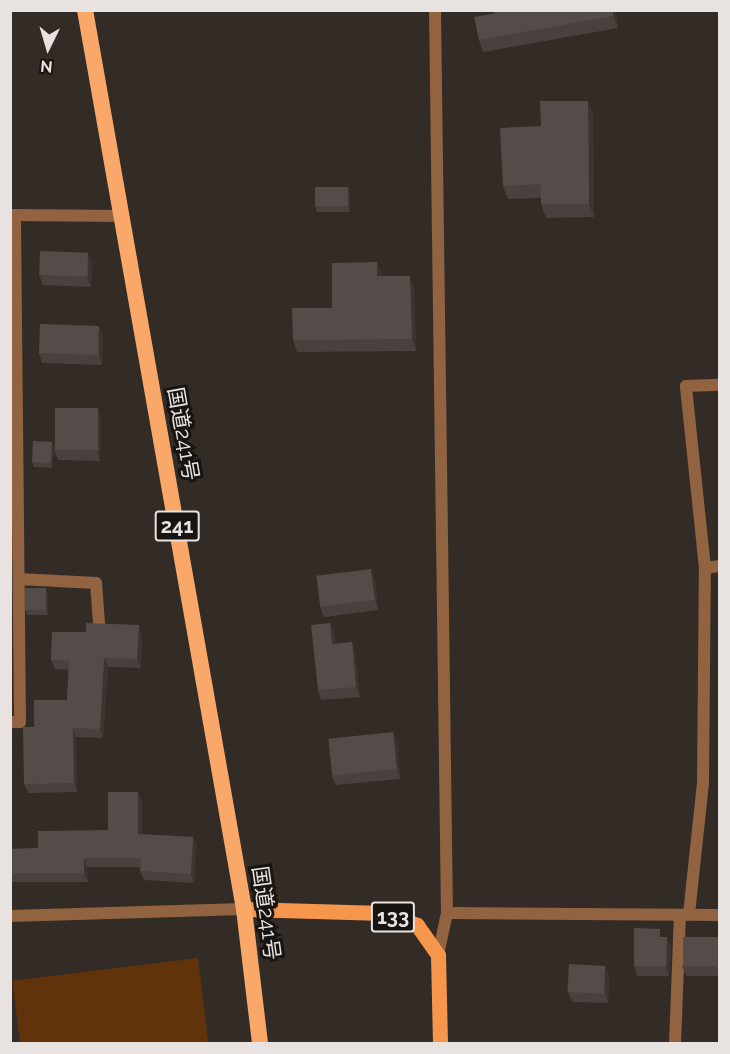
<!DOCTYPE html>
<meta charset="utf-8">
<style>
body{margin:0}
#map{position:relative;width:730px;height:1054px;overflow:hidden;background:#322b26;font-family:Raleway,"Noto Sans JP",sans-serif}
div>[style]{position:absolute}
.green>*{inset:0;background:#61330b;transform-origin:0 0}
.service>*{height:12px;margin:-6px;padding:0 6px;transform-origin:6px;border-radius:6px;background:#916341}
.minor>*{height:12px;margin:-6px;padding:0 6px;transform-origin:6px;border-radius:6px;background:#916341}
.primary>*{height:15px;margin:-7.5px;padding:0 7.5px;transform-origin:7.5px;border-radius:7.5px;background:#f6964c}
.trunk>*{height:16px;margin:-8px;padding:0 8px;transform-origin:8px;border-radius:8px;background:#faa86a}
.wall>*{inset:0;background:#48413e}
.shaded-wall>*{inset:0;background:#3b3532}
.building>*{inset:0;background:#544c48;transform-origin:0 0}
span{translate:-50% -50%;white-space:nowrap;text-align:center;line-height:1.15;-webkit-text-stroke:6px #171412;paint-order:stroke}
.shield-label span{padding:2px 4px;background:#171412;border:2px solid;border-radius:4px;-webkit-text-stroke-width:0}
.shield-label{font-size:20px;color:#e8e3e1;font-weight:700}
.street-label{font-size:21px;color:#e8e3e1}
.frame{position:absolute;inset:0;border:12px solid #e8e3e1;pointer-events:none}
.north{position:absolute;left:18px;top:18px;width:60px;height:60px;-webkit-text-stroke:4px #171412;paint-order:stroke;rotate:185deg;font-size:16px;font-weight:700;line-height:24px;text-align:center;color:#e8e3e1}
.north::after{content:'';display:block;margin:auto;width:21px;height:27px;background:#e8e3e1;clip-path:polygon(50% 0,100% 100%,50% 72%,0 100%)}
</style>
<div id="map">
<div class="green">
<i style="left:198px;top:958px;width:86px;height:187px;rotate:83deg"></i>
</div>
<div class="service">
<i style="left:705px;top:568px;width:15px;rotate:-8deg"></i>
<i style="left:19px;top:579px;width:77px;rotate:3deg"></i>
<i style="left:96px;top:583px;width:40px;rotate:85.7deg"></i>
<i style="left:689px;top:914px;width:131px;rotate:-83.9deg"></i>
<i style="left:703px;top:784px;width:216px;rotate:-89.5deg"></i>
<i style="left:705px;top:568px;width:183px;rotate:-96deg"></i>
<i style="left:686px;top:386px;width:34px;rotate:-2deg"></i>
</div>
<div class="minor">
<i style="left:435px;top:10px;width:903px;rotate:89.24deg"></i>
<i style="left:447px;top:913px;width:43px;rotate:102.1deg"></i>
<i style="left:10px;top:215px;width:112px;rotate:0.5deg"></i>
<i style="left:10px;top:722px;width:10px"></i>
<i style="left:20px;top:722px;width:507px;rotate:-90.57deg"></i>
<i style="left:447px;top:913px;width:273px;rotate:0.4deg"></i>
<i style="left:10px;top:916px;width:234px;rotate:-1.7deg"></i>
<i style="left:675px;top:1044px;width:129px;rotate:-87.8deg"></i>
</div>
<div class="primary">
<i style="left:244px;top:909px;width:139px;rotate:1.6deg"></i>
<i style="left:383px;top:913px;width:36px;rotate:19deg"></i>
<i style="left:417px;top:925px;width:37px;rotate:55deg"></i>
<i style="left:438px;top:955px;width:89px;rotate:88.7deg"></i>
</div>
<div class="trunk">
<i style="left:85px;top:10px;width:913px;rotate:79.97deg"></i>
<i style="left:244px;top:909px;width:136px;rotate:83.2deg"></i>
</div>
<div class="wall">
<i style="clip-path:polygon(494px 10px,615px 10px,618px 28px,483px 52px,479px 40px,495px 13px)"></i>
<i style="clip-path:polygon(593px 114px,594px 217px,546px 218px,541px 204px,541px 198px,508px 199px,503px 186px,541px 126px)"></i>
<i style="clip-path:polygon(350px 192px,350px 212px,317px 212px,315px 206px)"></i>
<i style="clip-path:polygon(88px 253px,92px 263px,91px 287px,43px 285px,39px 275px)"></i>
<i style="clip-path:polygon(382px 275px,382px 276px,414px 288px,416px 351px,297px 352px,293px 340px,332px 308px)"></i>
<i style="clip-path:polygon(103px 336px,102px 365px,42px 363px,39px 353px)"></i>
<i style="clip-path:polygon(101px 418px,100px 461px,58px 460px,54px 450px)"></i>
<i style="clip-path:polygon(54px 447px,52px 468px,34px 467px,32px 462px)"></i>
<i style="clip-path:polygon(375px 579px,378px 610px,324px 617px,320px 607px)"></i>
<i style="clip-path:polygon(48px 593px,48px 615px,27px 615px,25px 610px)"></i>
<i style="clip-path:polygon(330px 623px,334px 633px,335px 644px,352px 642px,355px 652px,360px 697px,321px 700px,318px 690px)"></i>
<i style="clip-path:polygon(142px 634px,141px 668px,108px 667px,103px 738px,76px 737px,77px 792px,28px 793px,24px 784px,34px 727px,67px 700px,69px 670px,55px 669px,51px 660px)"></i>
<i style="clip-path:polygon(393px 732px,397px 742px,400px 779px,336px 785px,332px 776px)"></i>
<i style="clip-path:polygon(142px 801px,142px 834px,193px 837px,196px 846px,194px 883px,144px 880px,140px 871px,140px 867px,87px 867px,88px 882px,10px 882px,10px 849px,38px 848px,108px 830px)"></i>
<i style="clip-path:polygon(663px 937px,671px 947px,669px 976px,637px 976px,634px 966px)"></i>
<i style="clip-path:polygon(720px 937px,720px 976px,686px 976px,682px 966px)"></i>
<i style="clip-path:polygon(605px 966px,609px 975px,608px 1003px,572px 1002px,568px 992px)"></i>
</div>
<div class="shaded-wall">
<i style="clip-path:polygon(613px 10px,615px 10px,618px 28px,613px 16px)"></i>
<i style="clip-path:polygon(588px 101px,593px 114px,594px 217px,589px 204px)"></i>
<i style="clip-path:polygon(348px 187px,350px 192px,350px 212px,348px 207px)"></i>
<i style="clip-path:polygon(88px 253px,92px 263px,91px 287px,88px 277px)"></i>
<i style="clip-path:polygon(377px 262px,382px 275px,382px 289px,377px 276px)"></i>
<i style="clip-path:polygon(410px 276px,414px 288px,416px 351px,412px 339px)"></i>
<i style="clip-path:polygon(99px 326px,103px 336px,102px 365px,99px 355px)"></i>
<i style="clip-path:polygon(98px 408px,101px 418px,100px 461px,97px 451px)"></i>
<i style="clip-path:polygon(52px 442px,54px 447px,52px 468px,50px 463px)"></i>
<i style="clip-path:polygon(371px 569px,375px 579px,378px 610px,375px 600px)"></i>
<i style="clip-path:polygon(46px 588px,48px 593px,48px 615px,46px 610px)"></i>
<i style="clip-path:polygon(330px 623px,334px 633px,336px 654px,332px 644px)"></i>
<i style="clip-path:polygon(139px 625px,142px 634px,141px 668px,137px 659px)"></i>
<i style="clip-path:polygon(352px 642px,355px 652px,360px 697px,356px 687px)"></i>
<i style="clip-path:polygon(104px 658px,108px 667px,103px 738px,100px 729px)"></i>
<i style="clip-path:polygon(73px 728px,76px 737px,77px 792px,74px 783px)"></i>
<i style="clip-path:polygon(393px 732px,397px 742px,400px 779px,397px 769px)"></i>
<i style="clip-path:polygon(138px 792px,142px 801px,142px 843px,138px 834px)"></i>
<i style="clip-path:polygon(193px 837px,196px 846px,194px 883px,191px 874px)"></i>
<i style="clip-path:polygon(84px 858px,87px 867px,88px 882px,84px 873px)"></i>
<i style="clip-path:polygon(667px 937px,671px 947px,669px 976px,666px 966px)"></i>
<i style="clip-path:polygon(605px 966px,609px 975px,608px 1003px,605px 993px)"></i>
</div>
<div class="building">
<i style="clip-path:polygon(494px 10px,613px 10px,613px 16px,479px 40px,474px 17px,495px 13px)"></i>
<i style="clip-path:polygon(540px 101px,588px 101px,589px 204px,541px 204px,541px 184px,503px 186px,500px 128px,541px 126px)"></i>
<i style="left:315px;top:187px;width:33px;height:19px"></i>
<i style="left:40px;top:251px;width:48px;height:24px;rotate:2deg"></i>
<i style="clip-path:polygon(377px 262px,377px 276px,410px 276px,412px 339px,293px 340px,292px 308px,332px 308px,332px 263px)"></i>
<i style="left:40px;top:324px;width:59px;height:29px;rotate:2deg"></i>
<i style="left:55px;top:408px;width:43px;height:42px"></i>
<i style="left:33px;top:441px;width:19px;height:21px;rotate:3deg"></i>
<i style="left:371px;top:569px;width:31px;height:55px;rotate:83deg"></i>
<i style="left:25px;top:588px;width:21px;height:22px"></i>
<i style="clip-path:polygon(86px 623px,139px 625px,137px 659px,104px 658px,100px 729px,73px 728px,74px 783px,24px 784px,23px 727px,34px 727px,34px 700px,67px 700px,69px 661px,51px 660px,52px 632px,86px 632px)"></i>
<i style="clip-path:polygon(330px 623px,332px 644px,352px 642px,356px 687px,318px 690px,311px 625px)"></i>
<i style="left:393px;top:732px;width:37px;height:65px;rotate:84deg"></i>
<i style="clip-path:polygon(108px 792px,138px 792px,138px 834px,193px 837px,191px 874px,140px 871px,141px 858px,84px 858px,84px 873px,10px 873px,10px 849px,38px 848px,38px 831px,108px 830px)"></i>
<i style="clip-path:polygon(634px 928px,660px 929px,660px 937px,667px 937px,666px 966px,634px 966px)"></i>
<i style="left:683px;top:937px;width:37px;height:29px"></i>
<i style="left:569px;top:964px;width:36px;height:28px;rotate:3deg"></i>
</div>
<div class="shield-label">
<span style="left:177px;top:526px">241</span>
<span style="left:393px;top:917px">133</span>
</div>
<div class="street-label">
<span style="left:183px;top:434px;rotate:80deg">国道241号</span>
<span style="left:266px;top:913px;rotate:82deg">国道241号</span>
</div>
<div class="frame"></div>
<div class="north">N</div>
</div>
